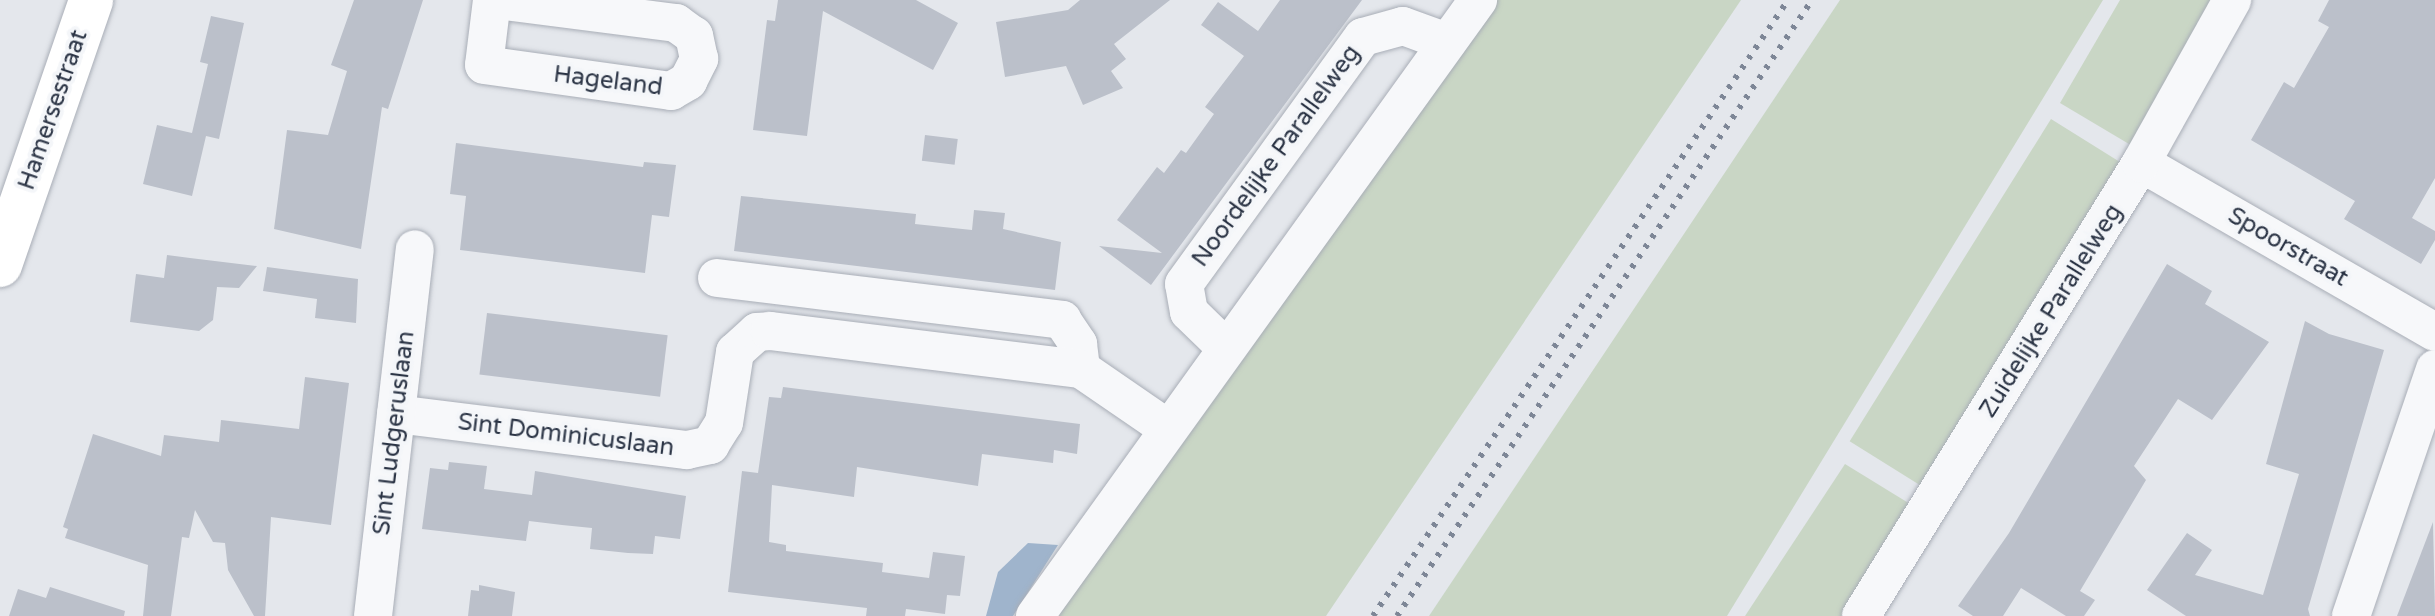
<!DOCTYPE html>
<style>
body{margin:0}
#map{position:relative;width:2435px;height:616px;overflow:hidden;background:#e4e7ec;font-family:"Varela Round",sans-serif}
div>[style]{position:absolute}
.green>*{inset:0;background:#c9d6c5;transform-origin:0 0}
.water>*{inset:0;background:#9fb4cc}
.building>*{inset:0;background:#bbc0ca;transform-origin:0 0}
.roads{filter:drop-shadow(0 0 2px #a9aeb7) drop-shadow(0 0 2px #a9aeb7)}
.street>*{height:38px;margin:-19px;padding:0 19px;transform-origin:19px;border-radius:19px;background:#f7f8fa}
.primary>*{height:44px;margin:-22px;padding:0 22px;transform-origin:22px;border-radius:22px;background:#fff}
.rail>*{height:6px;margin-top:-3px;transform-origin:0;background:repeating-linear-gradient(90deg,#7d8696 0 4px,transparent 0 12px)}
span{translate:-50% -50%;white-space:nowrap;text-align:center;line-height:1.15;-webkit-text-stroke:8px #f4f6f9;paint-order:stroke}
.street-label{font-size:24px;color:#2b3445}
</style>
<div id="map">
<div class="green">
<i style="clip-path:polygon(1495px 0,1741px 0,1326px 616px,1049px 616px)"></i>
<i style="clip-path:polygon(1840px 0,2103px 0,1727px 616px,1429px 616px)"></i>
<i style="clip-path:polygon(2120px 0,2216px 0,2134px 147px,2060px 103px)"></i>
<i style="left:2051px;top:119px;width:86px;height:380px;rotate:32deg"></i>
<i style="clip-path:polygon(1845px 464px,1915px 507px,1844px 616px,1745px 616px)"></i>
</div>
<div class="water">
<i style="clip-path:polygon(1028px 543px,1058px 545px,1013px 616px,986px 616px,998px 572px)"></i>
</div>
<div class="building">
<i style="clip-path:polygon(354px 0,423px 0,388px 109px,382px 107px,361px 249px,274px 229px,287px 130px,328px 135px,347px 71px,331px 65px)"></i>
<i style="clip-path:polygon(778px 0,916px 0,958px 23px,933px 70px,823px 11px,807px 136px,753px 130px,767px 20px,775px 21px)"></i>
<i style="clip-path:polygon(1080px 0,1170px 0,1114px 44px,1126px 59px,1111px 71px,1123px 88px,1083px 105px,1066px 66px,1005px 77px,996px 22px,1068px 10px)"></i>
<i style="clip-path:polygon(1280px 0,1362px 0,1151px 285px,1099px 246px,1162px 253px,1117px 220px,1157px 167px,1164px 173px,1181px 150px,1186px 153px,1214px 114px,1205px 107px,1244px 56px,1201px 25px,1218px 2px,1258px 31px)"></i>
<i style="clip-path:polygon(2329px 0,2435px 0,2435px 178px,2412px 218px,2435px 231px,2435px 240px,2421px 264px,2344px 219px,2355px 201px,2251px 140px,2284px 82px,2294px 88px,2329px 27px,2318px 21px)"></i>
<i style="clip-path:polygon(211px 16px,244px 23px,219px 139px,206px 136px,192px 196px,143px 184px,157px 125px,192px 133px,208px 64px,200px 62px)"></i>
<i style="left:925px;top:135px;width:33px;height:26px;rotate:7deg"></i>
<i style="clip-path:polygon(456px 143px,643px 167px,644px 162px,676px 165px,669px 217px,652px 215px,645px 273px,460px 250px,466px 196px,450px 194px)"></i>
<i style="clip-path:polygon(741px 196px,916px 214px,915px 224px,972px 230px,974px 210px,1005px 213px,1003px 229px,1061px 242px,1055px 290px,734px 251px)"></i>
<i style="clip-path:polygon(167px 255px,190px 258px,257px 266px,239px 288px,217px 287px,213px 320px,199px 331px,130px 322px,136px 274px,164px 278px)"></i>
<i style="clip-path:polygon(2167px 264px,2212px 291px,2205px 304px,2269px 342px,2212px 420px,2178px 399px,2134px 466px,2146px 480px,2080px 591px,2095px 600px,2084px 616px,2066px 616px,2021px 588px,2003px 616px,1973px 616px,1958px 606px,2009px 533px)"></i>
<i style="clip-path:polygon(267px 267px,358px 279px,356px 323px,315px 318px,317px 299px,263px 291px)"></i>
<i style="left:487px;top:313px;width:182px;height:62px;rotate:7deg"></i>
<i style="clip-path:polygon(2305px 321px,2329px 334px,2384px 350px,2308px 609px,2310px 616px,2186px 616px,2147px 590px,2187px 533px,2212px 550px,2195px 575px,2263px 595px,2299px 474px,2266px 464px)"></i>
<i style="clip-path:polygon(305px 377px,349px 383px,331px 525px,271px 517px,265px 616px,254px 616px,228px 570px,225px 543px,213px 542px,195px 510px,189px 538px,182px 537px,171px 616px,143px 616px,148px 565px,65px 538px,68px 529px,63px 527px,93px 434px,161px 456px,164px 435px,219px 442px,221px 420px,299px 429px)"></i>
<i style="clip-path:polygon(783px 387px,1080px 424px,1077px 454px,1054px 450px,1053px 463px,982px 454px,978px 486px,857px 467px,854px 497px,772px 485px,769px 542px,786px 545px,786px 551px,883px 563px,882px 572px,929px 578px,933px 552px,965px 556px,960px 596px,947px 595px,945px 614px,906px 609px,905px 616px,866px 616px,867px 608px,728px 592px,742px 471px,758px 473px,769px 397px,781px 398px)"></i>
<i style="clip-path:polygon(449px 462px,487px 466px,484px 489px,532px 495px,535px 471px,686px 496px,680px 539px,655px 536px,653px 554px,628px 553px,590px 549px,592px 528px,562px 525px,529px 521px,526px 541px,422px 529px,430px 468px,448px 470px)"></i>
<i style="clip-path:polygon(2433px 522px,2435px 616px,2397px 616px)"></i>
<i style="clip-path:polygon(479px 585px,515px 592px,512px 616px,468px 616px,471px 590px,479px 591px)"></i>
<i style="clip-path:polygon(50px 587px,125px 611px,124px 616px,9px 616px,18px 589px,46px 598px)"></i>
</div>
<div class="roads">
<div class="street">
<i style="left:492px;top:0;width:65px;rotate:97deg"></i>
<i style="left:484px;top:65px;width:189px;rotate:7.9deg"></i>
<i style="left:671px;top:91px;width:20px;rotate:-30deg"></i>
<i style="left:688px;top:81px;width:25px;rotate:-63deg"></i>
<i style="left:699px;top:59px;width:24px;rotate:-102deg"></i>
<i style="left:694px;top:36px;width:22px;rotate:-144deg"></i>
<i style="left:676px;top:23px;width:181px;rotate:-172.7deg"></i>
<i style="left:2141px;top:163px;width:339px;rotate:29.9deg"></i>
<i style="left:717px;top:278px;width:348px;rotate:6.9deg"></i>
<i style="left:1062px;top:320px;width:29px;rotate:56deg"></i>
<i style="left:1078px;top:344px;width:25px;rotate:83deg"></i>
<i style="left:1225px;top:347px;width:50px;rotate:-135.8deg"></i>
<i style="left:1189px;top:312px;width:28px;rotate:-100deg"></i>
<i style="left:1184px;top:284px;width:305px;rotate:-54.1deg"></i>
<i style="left:1363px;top:37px;width:41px;rotate:-15.4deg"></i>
<i style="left:1403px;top:26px;width:47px;rotate:20deg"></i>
<i style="left:396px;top:414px;width:293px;rotate:7.1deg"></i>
<i style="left:687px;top:450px;width:24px;rotate:-12deg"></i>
<i style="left:710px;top:445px;width:26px;rotate:-58deg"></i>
<i style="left:724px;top:423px;width:72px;rotate:-81.2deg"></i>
<i style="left:735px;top:352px;width:30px;rotate:-42deg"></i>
<i style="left:757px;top:332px;width:13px;rotate:-4deg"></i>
<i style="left:770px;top:331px;width:313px;rotate:7deg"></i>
<i style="left:1081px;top:369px;width:104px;rotate:34.5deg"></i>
<i style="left:373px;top:616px;width:369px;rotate:-83.5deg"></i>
<i style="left:1035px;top:616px;width:759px;rotate:-54.28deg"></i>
<i style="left:1861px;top:616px;width:533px;rotate:-58.28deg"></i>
<i style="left:2141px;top:163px;width:187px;rotate:-60.8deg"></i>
<i style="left:2351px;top:616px;width:261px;rotate:-71.2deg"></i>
</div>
<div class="primary">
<i style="left:0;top:265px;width:280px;rotate:-71deg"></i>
</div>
</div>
<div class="rail">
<i style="left:1373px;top:616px;width:743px;rotate:-56.03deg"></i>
<i style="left:1397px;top:616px;width:743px;rotate:-56.03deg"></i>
</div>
<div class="street-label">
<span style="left:608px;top:81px;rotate:7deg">Hageland</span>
<span style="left:53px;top:110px;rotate:-71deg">Hamersestraat</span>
<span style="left:1276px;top:156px;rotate:-54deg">Noordelijke Parallelweg</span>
<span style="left:2288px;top:247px;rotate:30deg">Spoorstraat</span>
<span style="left:2051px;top:311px;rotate:-58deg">Zuidelijke Parallelweg</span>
<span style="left:394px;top:433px;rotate:-83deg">Sint Ludgeruslaan</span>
<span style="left:566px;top:435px;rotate:7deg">Sint Dominicuslaan</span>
</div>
</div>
